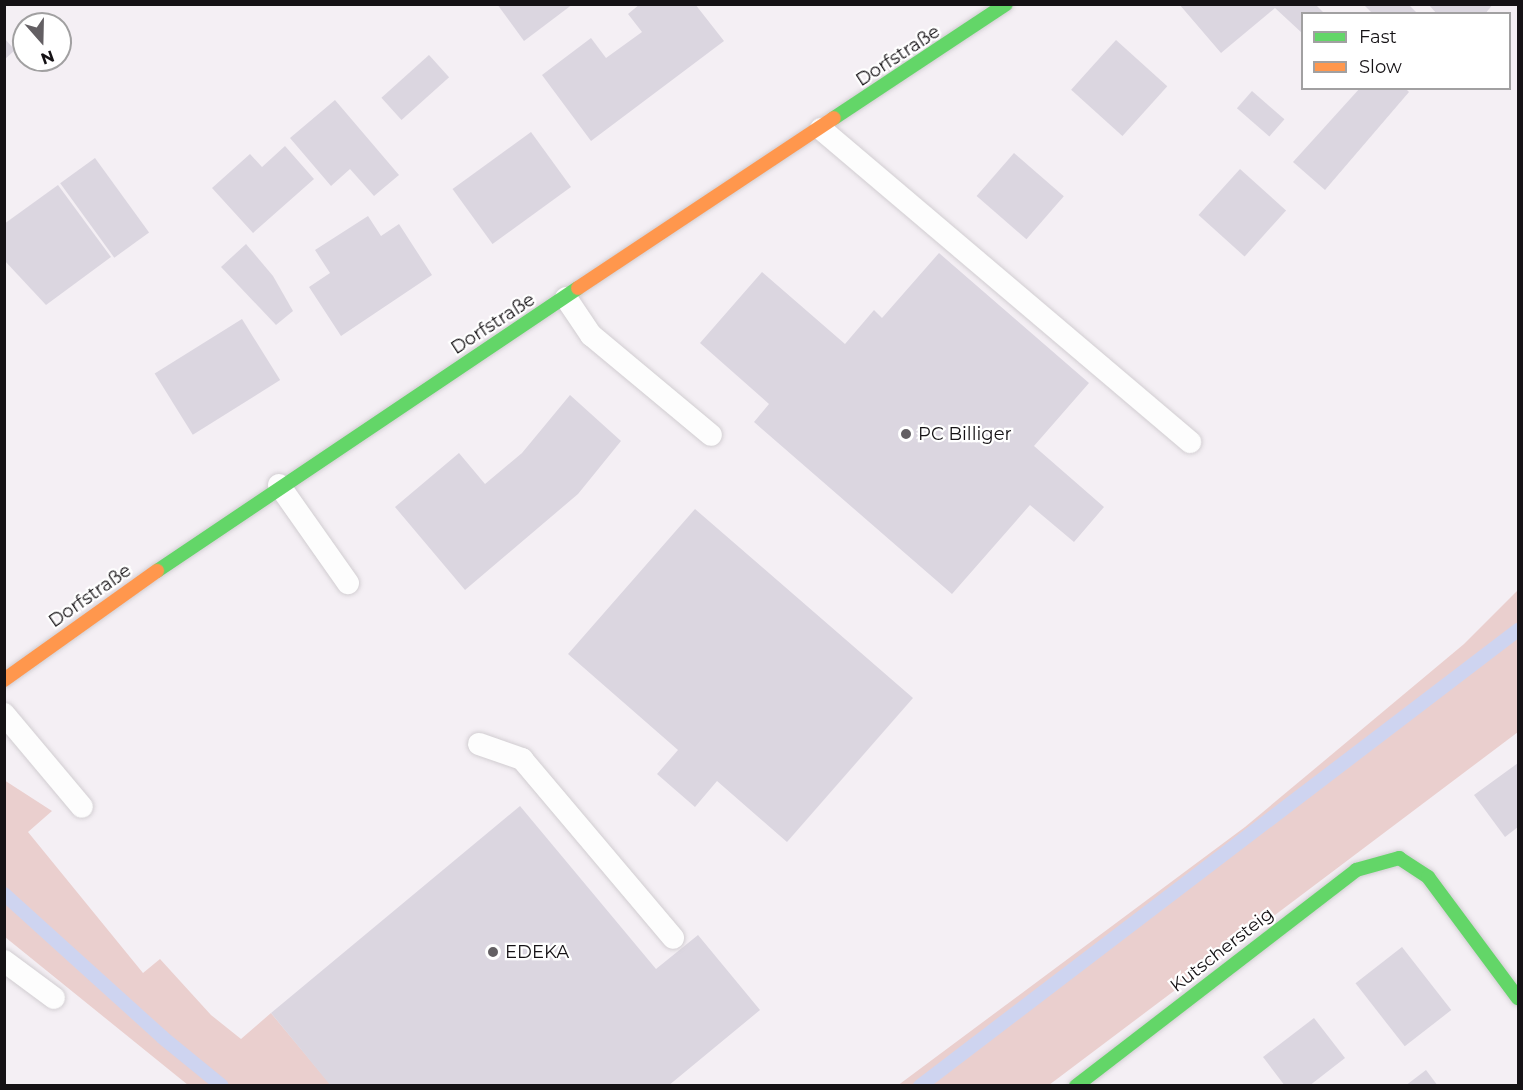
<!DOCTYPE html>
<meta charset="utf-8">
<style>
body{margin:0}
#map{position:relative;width:1523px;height:1090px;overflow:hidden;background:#f4eff4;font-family:Montserrat,sans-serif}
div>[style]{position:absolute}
.green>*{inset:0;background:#eacfce}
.stream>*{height:14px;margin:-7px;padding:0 7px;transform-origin:7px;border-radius:7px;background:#ced4f0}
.building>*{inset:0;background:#dbd6e0;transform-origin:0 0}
.roads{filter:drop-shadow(0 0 2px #d1cdd1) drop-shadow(0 0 2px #d1cdd1)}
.lane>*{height:22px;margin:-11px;padding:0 11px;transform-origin:11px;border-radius:11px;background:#fdfdfd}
.fast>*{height:14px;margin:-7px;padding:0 7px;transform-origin:7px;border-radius:7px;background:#63d668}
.slow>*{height:14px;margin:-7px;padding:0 7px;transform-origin:7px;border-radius:7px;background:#ff974d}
.dots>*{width:16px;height:16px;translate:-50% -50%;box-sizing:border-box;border:3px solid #fff;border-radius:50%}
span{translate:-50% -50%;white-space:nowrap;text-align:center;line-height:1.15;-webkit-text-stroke:4.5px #fff;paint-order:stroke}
.street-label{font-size:18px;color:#151215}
.poi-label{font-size:18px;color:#151215}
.left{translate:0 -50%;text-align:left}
.frame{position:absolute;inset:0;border:6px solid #151215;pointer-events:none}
.legend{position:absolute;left:1301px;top:12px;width:210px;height:78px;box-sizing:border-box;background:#fff;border:2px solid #a1a0a1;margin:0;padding:8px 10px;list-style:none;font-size:18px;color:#151215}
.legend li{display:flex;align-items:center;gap:12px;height:30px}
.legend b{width:30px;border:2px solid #a1a0a1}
.north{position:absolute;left:12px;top:12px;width:60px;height:60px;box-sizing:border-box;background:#fff;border:2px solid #a1a0a1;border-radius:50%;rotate:160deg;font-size:16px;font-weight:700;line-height:24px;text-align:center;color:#151215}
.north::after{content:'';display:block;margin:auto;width:21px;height:27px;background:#635f63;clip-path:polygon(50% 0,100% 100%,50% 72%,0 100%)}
</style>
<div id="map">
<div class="green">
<i style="clip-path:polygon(1518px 590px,1518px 732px,1049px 1085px,897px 1086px,1245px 827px,1464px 644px)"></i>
<i style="clip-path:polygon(4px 780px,52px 811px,28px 832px,143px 973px,160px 959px,211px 1015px,241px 1039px,271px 1013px,331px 1085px,188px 1085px,5px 937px)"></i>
</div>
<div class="stream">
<i style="left:4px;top:894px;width:213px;rotate:42.1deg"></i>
<i style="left:162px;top:1037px;width:77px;rotate:39.2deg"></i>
<i style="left:920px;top:1086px;width:752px;rotate:-37.33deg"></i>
</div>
<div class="building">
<i style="clip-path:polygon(497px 4px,573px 4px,524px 41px)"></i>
<i style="clip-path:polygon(640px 4px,695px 4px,724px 41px,591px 141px,542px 75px,591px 38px,606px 58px,642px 32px,628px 14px)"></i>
<i style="clip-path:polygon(1179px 4px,1315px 4px,1325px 14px,1302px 14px,1302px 33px,1275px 8px,1221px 53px)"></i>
<i style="clip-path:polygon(1363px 4px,1408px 4px,1418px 14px,1373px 14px)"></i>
<i style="clip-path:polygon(1428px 4px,1493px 4px,1485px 14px,1437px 14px)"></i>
<i style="clip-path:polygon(4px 38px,15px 50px,4px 60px)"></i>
<i style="left:1116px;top:40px;width:69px;height:67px;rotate:42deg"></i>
<i style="left:429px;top:55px;width:30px;height:64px;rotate:48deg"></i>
<i style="clip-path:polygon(1360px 88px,1405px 88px,1409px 92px,1325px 190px,1293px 162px)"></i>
<i style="left:1252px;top:91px;width:43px;height:23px;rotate:41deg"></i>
<i style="clip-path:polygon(335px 100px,399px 175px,374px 196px,350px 169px,331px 186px,290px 138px)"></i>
<i style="left:531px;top:132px;width:68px;height:97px;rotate:54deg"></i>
<i style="clip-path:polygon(285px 146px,314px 179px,253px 233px,212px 188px,250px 154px,262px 167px)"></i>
<i style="left:1014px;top:153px;width:66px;height:57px;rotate:41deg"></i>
<i style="left:95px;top:158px;width:92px;height:43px;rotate:54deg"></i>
<i style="left:1240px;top:169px;width:62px;height:62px;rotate:42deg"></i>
<i style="clip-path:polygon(58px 185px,111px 257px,46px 305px,4px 260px,4px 224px)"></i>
<i style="clip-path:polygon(368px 216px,381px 236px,399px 224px,432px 275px,341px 336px,309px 287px,330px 273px,315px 250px)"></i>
<i style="clip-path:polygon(246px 244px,273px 276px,293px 311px,276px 325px,221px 267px)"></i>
<i style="clip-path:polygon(939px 253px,1089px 383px,1034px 446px,1104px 507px,1074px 542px,1030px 505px,952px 594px,754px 422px,769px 404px,700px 343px,762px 272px,845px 344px,874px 310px,882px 318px)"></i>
<i style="left:242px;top:319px;width:72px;height:103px;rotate:58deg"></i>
<i style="clip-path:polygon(570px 395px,621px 441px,578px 494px,465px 590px,395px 507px,459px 453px,485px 484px,522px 453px)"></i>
<i style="clip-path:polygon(695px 509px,913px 698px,787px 842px,717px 781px,695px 807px,657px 774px,678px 750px,568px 654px)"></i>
<i style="clip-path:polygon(1518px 763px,1518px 827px,1505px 837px,1474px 795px)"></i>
<i style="clip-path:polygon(520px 806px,656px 969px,698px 935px,760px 1010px,668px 1086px,331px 1086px,271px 1013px)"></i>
<i style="left:1402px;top:947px;width:80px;height:59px;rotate:52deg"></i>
<i style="clip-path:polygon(1314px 1018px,1345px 1058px,1309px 1086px,1285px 1086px,1263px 1057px)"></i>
<i style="clip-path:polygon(1426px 1070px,1438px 1086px,1405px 1086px)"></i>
</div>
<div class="roads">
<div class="lane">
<i style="left:821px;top:129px;width:484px;rotate:40.3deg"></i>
<i style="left:566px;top:298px;width:45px;rotate:56deg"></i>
<i style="left:591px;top:335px;width:156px;rotate:39.8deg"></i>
<i style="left:279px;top:485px;width:120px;rotate:54.9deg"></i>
<i style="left:4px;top:714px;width:121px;rotate:50deg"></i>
<i style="left:479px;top:744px;width:46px;rotate:19.2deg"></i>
<i style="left:522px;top:759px;width:234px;rotate:49.8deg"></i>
<i style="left:4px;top:961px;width:62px;rotate:36.5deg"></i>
</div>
<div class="fast">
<i style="left:834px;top:118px;width:206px;rotate:-33.5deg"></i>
<i style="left:157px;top:571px;width:507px;rotate:-33.91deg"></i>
<i style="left:1076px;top:1086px;width:354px;rotate:-37.6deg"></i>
<i style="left:1356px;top:870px;width:45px;rotate:-15.6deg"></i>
<i style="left:1399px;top:858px;width:35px;rotate:33deg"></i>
<i style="left:1428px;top:877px;width:151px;rotate:53.4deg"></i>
</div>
<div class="slow">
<i style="left:578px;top:288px;width:307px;rotate:-33.6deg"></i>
<i style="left:4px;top:680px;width:188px;rotate:-35.5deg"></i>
</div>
</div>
<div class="dots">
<i style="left:906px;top:434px;background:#635f63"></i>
<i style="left:493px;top:952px;background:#635f63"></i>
</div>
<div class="street-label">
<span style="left:898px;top:56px;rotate:-33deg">Dorfstraße</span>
<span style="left:493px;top:324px;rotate:-33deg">Dorfstraße</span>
<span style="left:90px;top:596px;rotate:-35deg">Dorfstraße</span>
<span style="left:1222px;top:950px;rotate:-38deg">Kutschersteig</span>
</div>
<div class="poi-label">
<span class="left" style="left:918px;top:434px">PC Billiger</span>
<span class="left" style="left:505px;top:952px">EDEKA</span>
</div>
<div class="frame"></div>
<ul class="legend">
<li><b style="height:8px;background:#63d668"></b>Fast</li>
<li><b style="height:8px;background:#ff974d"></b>Slow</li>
</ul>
<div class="north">N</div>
</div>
